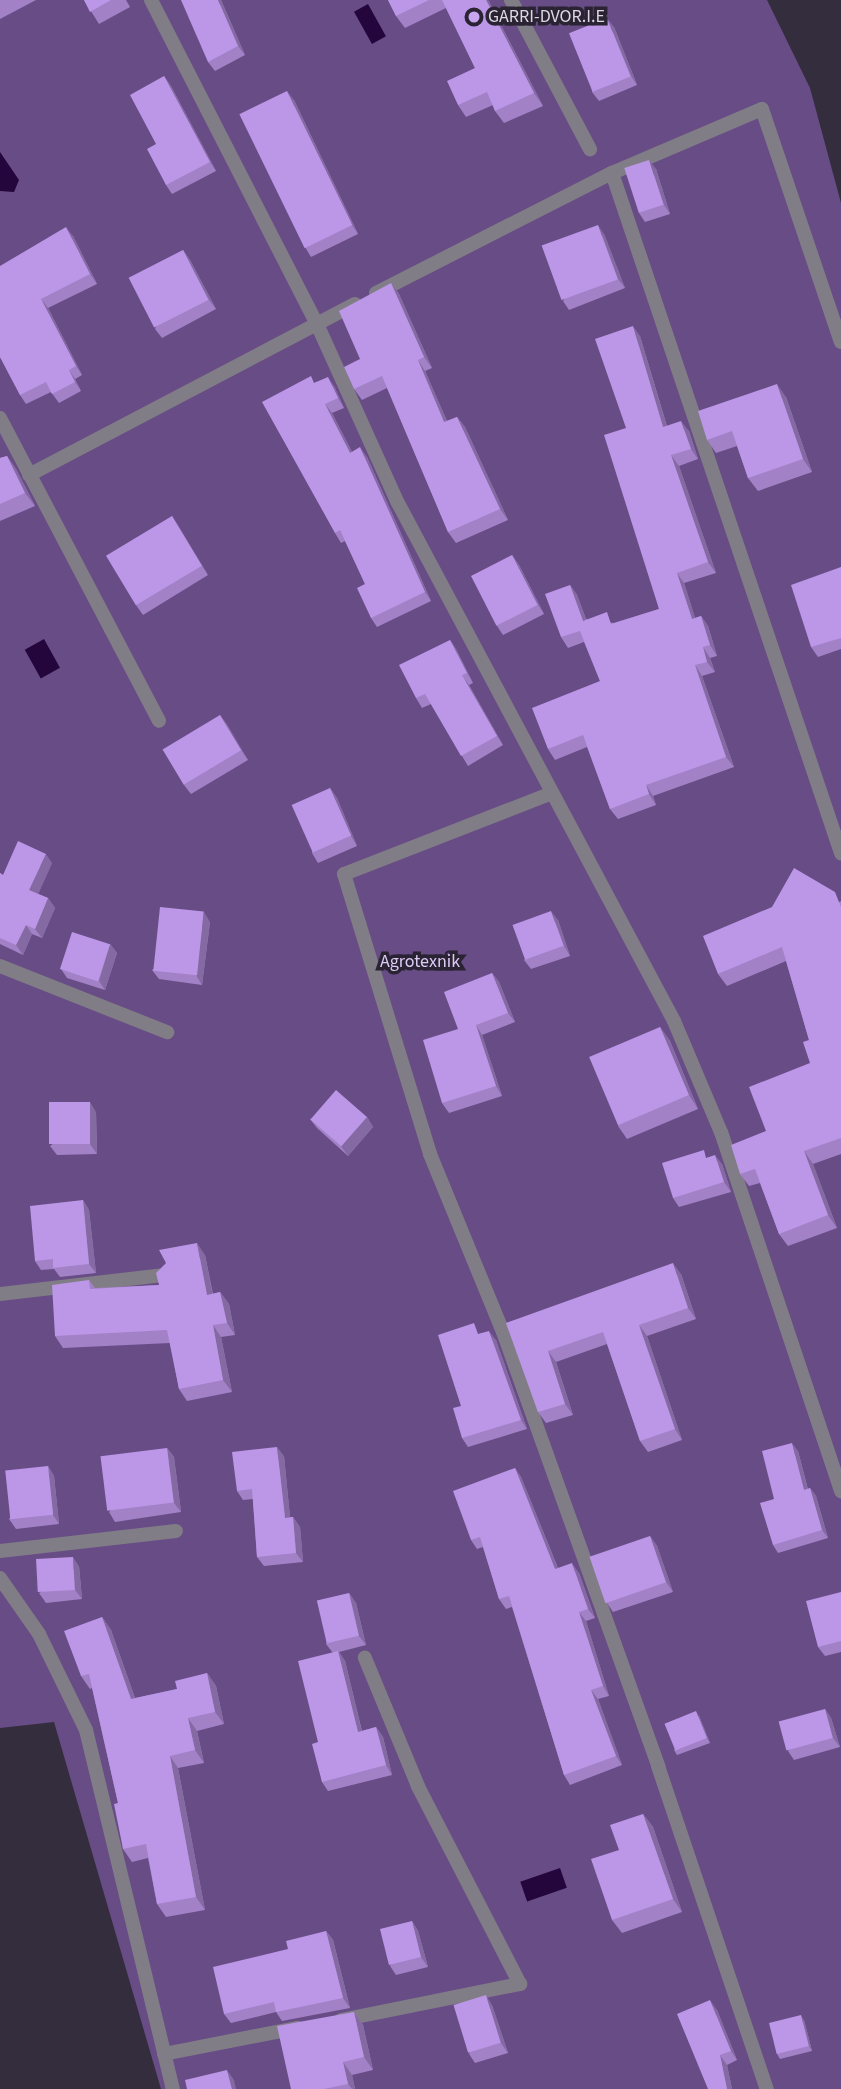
<!DOCTYPE html>
<style>
body{margin:0}
#map{position:relative;width:841px;height:2089px;overflow:hidden;background:#342d3d;font-family:"Source Sans 3",sans-serif}
div>[style]{position:absolute}
.green>*{inset:0;background:#684c86}
.water>*{inset:0;background:#24063c;transform-origin:0 0}
.lane>*{height:14px;margin:-7px;padding:0 7px;transform-origin:7px;border-radius:7px;background:#817d86}
.street>*{height:14px;margin:-7px;padding:0 7px;transform-origin:7px;border-radius:7px;background:#817d86}
.wall>*{inset:0;background:#a281c7}
.shaded-wall>*{inset:0;background:#8469a2}
.building>*{inset:0;background:#bc96e7;transform-origin:0 0}
.dots>*{width:19px;height:19px;translate:-50% -50%;box-sizing:border-box;border:4px solid #2a2333;border-radius:50%}
span{translate:-50% -50%;white-space:nowrap;text-align:center;line-height:1.15;-webkit-text-stroke:7px #2a2333;paint-order:stroke}
.poi-label{font-size:18px;color:#ddd8e3}
.left{translate:0 -50%;text-align:left}
.park-label{font-size:18px;color:#ddcbf5}
</style>
<div id="map">
<div class="green">
<i style="clip-path:polygon(0 0,767px 0,810px 88px,841px 203px,841px 2089px,161px 2089px,54px 1722px,0 1728px)"></i>
</div>
<div class="water">
<i style="left:368px;top:4px;width:37px;height:16px;rotate:61deg"></i>
<i style="clip-path:polygon(0 152px,19px 180px,14px 192px,0 191px)"></i>
<i style="left:44px;top:639px;width:33px;height:22px;rotate:61deg"></i>
<i style="left:560px;top:1868px;width:21px;height:42px;rotate:71deg"></i>
</div>
<div class="lane">
<i style="left:0;top:1294px;width:166px;rotate:-6.6deg"></i>
<i style="left:0;top:1551px;width:177px;rotate:-6.5deg"></i>
</div>
<div class="street">
<i style="left:151px;top:0;width:364px;rotate:62.9deg"></i>
<i style="left:317px;top:324px;width:196px;rotate:65.7deg"></i>
<i style="left:398px;top:503px;width:587px;rotate:61.95deg"></i>
<i style="left:674px;top:1021px;width:121px;rotate:67.1deg"></i>
<i style="left:721px;top:1132px;width:379px;rotate:71.5deg"></i>
<i style="left:511px;top:0;width:169px;rotate:62.1deg"></i>
<i style="left:612px;top:173px;width:718px;rotate:71.39deg"></i>
<i style="left:376px;top:293px;width:265px;rotate:-27deg"></i>
<i style="left:612px;top:173px;width:163px;rotate:-23.1deg"></i>
<i style="left:762px;top:109px;width:246px;rotate:71.3deg"></i>
<i style="left:0;top:418px;width:342px;rotate:62.3deg"></i>
<i style="left:29px;top:475px;width:368px;rotate:-27.7deg"></i>
<i style="left:552px;top:793px;width:223px;rotate:158.7deg"></i>
<i style="left:344px;top:874px;width:293px;rotate:72.9deg"></i>
<i style="left:430px;top:1154px;width:192px;rotate:67.7deg"></i>
<i style="left:503px;top:1332px;width:461px;rotate:70.3deg"></i>
<i style="left:658px;top:1766px;width:341px;rotate:71.4deg"></i>
<i style="left:0;top:966px;width:180px;rotate:21.6deg"></i>
<i style="left:0;top:1578px;width:68px;rotate:55.1deg"></i>
<i style="left:39px;top:1634px;width:107px;rotate:63.9deg"></i>
<i style="left:86px;top:1730px;width:369px;rotate:76.4deg"></i>
<i style="left:341px;top:2020px;width:183px;rotate:-11.4deg"></i>
<i style="left:520px;top:1984px;width:223px;rotate:-117.3deg"></i>
<i style="left:418px;top:1786px;width:139px;rotate:-112.5deg"></i>
<i style="left:164px;top:2054px;width:136px;rotate:-11.1deg"></i>
</div>
<div class="wall">
<i style="clip-path:polygon(0 0,36px 0,0 19px)"></i>
<i style="clip-path:polygon(84px 0,126px 0,130px 7px,99px 24px)"></i>
<i style="clip-path:polygon(221px 0,245px 55px,215px 71px,208px 62px)"></i>
<i style="clip-path:polygon(388px 0,488px 0,543px 106px,504px 123px,495px 111px,493px 105px,466px 117px,458px 105px,475px 68px,446px 8px,405px 28px,396px 16px)"></i>
<i style="clip-path:polygon(614px 27px,637px 85px,599px 101px,592px 92px)"></i>
<i style="clip-path:polygon(164px 76px,171px 86px,216px 171px,172px 194px,166px 185px,156px 144px)"></i>
<i style="clip-path:polygon(294px 100px,358px 234px,311px 257px,305px 247px)"></i>
<i style="clip-path:polygon(656px 169px,670px 214px,645px 222px,639px 213px)"></i>
<i style="clip-path:polygon(604px 234px,625px 288px,569px 310px,563px 301px)"></i>
<i style="clip-path:polygon(73px 236px,97px 284px,48px 308px,82px 375px,75px 379px,81px 391px,59px 403px,51px 392px,26px 404px,20px 395px,0 357px)"></i>
<i style="clip-path:polygon(183px 250px,190px 260px,216px 309px,162px 338px,155px 329px)"></i>
<i style="clip-path:polygon(391px 283px,399px 294px,432px 368px,425px 371px,447px 421px,457px 417px,465px 427px,508px 520px,456px 543px,448px 532px,387px 388px,362px 400px,354px 389px)"></i>
<i style="clip-path:polygon(640px 336px,667px 426px,689px 431px,698px 459px,679px 466px,716px 573px,684px 583px,695px 618px,701px 616px,708px 626px,717px 656px,710px 658px,715px 672px,702px 676px,734px 767px,653px 796px,656px 805px,618px 819px,610px 809px,587px 747px,555px 760px,548px 749px,600px 681px,584px 642px,568px 648px,561px 637px,570px 585px,577px 595px,586px 619px,614px 623px,659px 609px,626px 428px)"></i>
<i style="clip-path:polygon(315px 382px,334px 386px,344px 408px,332px 413px,352px 452px,367px 457px,431px 601px,377px 627px,371px 618px,365px 584px,345px 541px,341px 543px,335px 533px)"></i>
<i style="clip-path:polygon(786px 397px,812px 472px,758px 491px,748px 478px,737px 446px,716px 453px,707px 440px)"></i>
<i style="clip-path:polygon(7px 456px,16px 469px,35px 506px,0 521px,0 458px)"></i>
<i style="clip-path:polygon(172px 516px,208px 575px,143px 615px,136px 605px)"></i>
<i style="clip-path:polygon(512px 555px,519px 565px,544px 614px,503px 635px,497px 626px)"></i>
<i style="clip-path:polygon(841px 567px,841px 649px,818px 657px,811px 647px)"></i>
<i style="clip-path:polygon(450px 640px,456px 649px,473px 683px,469px 685px,503px 745px,468px 766px,431px 704px,422px 708px,416px 698px)"></i>
<i style="clip-path:polygon(220px 715px,248px 760px,191px 794px,184px 785px)"></i>
<i style="clip-path:polygon(330px 788px,337px 798px,357px 846px,318px 863px,312px 853px)"></i>
<i style="clip-path:polygon(52px 863px,38px 894px,48px 898px,55px 908px,42px 938px,32px 934px,23px 955px,0 944px,0 873px,3px 875px)"></i>
<i style="clip-path:polygon(841px 901px,841px 1154px,813px 1164px,837px 1228px,788px 1246px,779px 1234px,760px 1183px,749px 1186px,740px 1174px,810px 1063px,809px 1040px,786px 961px,727px 986px,718px 974px)"></i>
<i style="clip-path:polygon(558px 920px,570px 956px,531px 969px,524px 960px)"></i>
<i style="clip-path:polygon(210px 922px,202px 985px,159px 979px,152px 970px)"></i>
<i style="clip-path:polygon(110px 944px,117px 953px,105px 990px,67px 978px,61px 969px)"></i>
<i style="clip-path:polygon(492px 973px,499px 982px,515px 1022px,482px 1035px,502px 1096px,449px 1113px,442px 1103px,458px 1029px)"></i>
<i style="clip-path:polygon(660px 1027px,670px 1041px,698px 1109px,627px 1139px,618px 1126px)"></i>
<i style="clip-path:polygon(96px 1112px,97px 1154px,57px 1155px,50px 1146px)"></i>
<i style="clip-path:polygon(367px 1117px,373px 1127px,348px 1156px,317px 1128px,310px 1119px)"></i>
<i style="clip-path:polygon(708px 1157px,722px 1164px,731px 1192px,679px 1207px,673px 1198px)"></i>
<i style="clip-path:polygon(83px 1200px,89px 1210px,96px 1273px,60px 1277px,54px 1269px,41px 1270px,35px 1261px)"></i>
<i style="clip-path:polygon(205px 1255px,213px 1294px,220px 1292px,229px 1304px,235px 1335px,221px 1337px,232px 1392px,187px 1401px,179px 1389px,170px 1343px,63px 1348px,55px 1336px,89px 1280px,95px 1288px,159px 1285px)"></i>
<i style="clip-path:polygon(681px 1274px,696px 1319px,647px 1336px,682px 1440px,648px 1452px,640px 1441px,607px 1344px,556px 1362px,573px 1415px,546px 1423px,538px 1412px,506px 1323px)"></i>
<i style="clip-path:polygon(481px 1333px,496px 1340px,527px 1429px,468px 1447px,462px 1438px,461px 1406px)"></i>
<i style="clip-path:polygon(167px 1448px,174px 1457px,181px 1512px,115px 1522px,109px 1512px)"></i>
<i style="clip-path:polygon(798px 1451px,808px 1489px,810px 1488px,816px 1496px,828px 1538px,778px 1553px,773px 1545px,774px 1499px)"></i>
<i style="clip-path:polygon(284px 1456px,290px 1517px,293px 1517px,300px 1527px,303px 1562px,264px 1566px,257px 1557px,253px 1499px,243px 1500px,237px 1491px)"></i>
<i style="clip-path:polygon(48px 1466px,54px 1476px,59px 1524px,16px 1529px,9px 1519px)"></i>
<i style="clip-path:polygon(515px 1468px,521px 1477px,558px 1568px,579px 1573px,595px 1618px,586px 1621px,609px 1696px,598px 1699px,622px 1765px,570px 1785px,564px 1775px,512px 1607px,506px 1609px,499px 1599px,483px 1547px,477px 1549px,471px 1540px)"></i>
<i style="clip-path:polygon(650px 1536px,657px 1546px,673px 1592px,613px 1612px,607px 1603px)"></i>
<i style="clip-path:polygon(79px 1566px,82px 1599px,46px 1603px,39px 1593px)"></i>
<i style="clip-path:polygon(841px 1592px,841px 1652px,825px 1656px,818px 1647px)"></i>
<i style="clip-path:polygon(349px 1593px,356px 1603px,366px 1645px,339px 1652px,345px 1661px,362px 1731px,376px 1727px,383px 1737px,392px 1775px,328px 1791px,322px 1782px,318px 1742px,333px 1653px,326px 1644px)"></i>
<i style="clip-path:polygon(102px 1617px,111px 1630px,135px 1698px,177px 1689px,207px 1673px,216px 1686px,224px 1724px,197px 1731px,204px 1763px,178px 1768px,205px 1910px,166px 1917px,157px 1904px,148px 1858px,132px 1862px,123px 1849px,118px 1803px,92px 1688px,90px 1689px,81px 1676px)"></i>
<i style="clip-path:polygon(825px 1709px,831px 1718px,840px 1747px,794px 1760px,788px 1751px)"></i>
<i style="clip-path:polygon(699px 1716px,710px 1743px,677px 1755px,674px 1750px)"></i>
<i style="clip-path:polygon(643px 1814px,653px 1827px,682px 1912px,622px 1933px,612px 1920px,619px 1850px)"></i>
<i style="clip-path:polygon(412px 1921px,418px 1931px,428px 1967px,396px 1975px,390px 1966px)"></i>
<i style="clip-path:polygon(326px 1931px,333px 1940px,350px 2008px,282px 2021px,276px 2012px,231px 2023px,224px 2014px,288px 1949px)"></i>
<i style="clip-path:polygon(492px 2005px,508px 2053px,475px 2063px,469px 2054px)"></i>
<i style="clip-path:polygon(717px 2010px,737px 2060px,727px 2065px,732px 2089px,708px 2089px)"></i>
<i style="clip-path:polygon(354px 2012px,363px 2025px,373px 2070px,352px 2075px,355px 2089px,291px 2089px)"></i>
<i style="clip-path:polygon(804px 2020px,812px 2051px,780px 2059px,777px 2054px)"></i>
</div>
<div class="shaded-wall">
<i style="clip-path:polygon(218px 0,221px 0,245px 55px,238px 46px)"></i>
<i style="clip-path:polygon(486px 0,488px 0,543px 106px,534px 93px)"></i>
<i style="clip-path:polygon(607px 18px,614px 27px,637px 85px,631px 76px)"></i>
<i style="clip-path:polygon(164px 76px,171px 86px,216px 171px,210px 162px)"></i>
<i style="clip-path:polygon(287px 91px,294px 100px,358px 234px,352px 225px)"></i>
<i style="clip-path:polygon(649px 160px,656px 169px,670px 214px,664px 205px)"></i>
<i style="clip-path:polygon(598px 225px,604px 234px,625px 288px,618px 279px)"></i>
<i style="clip-path:polygon(66px 227px,73px 236px,97px 284px,90px 274px)"></i>
<i style="clip-path:polygon(183px 250px,190px 260px,216px 309px,209px 300px)"></i>
<i style="clip-path:polygon(391px 283px,399px 294px,432px 368px,424px 357px)"></i>
<i style="clip-path:polygon(41px 299px,48px 308px,82px 375px,76px 366px)"></i>
<i style="clip-path:polygon(633px 326px,640px 336px,670px 437px,663px 427px)"></i>
<i style="clip-path:polygon(418px 360px,425px 371px,452px 433px,444px 422px)"></i>
<i style="clip-path:polygon(69px 370px,75px 379px,81px 391px,75px 382px)"></i>
<i style="clip-path:polygon(328px 377px,334px 386px,344px 408px,338px 398px)"></i>
<i style="clip-path:polygon(777px 384px,786px 397px,812px 472px,803px 459px)"></i>
<i style="clip-path:polygon(325px 404px,332px 413px,357px 462px,350px 453px)"></i>
<i style="clip-path:polygon(457px 417px,465px 427px,508px 520px,500px 509px)"></i>
<i style="clip-path:polygon(681px 421px,689px 431px,698px 459px,691px 449px)"></i>
<i style="clip-path:polygon(360px 447px,367px 457px,431px 601px,425px 592px)"></i>
<i style="clip-path:polygon(671px 455px,679px 466px,716px 573px,708px 562px)"></i>
<i style="clip-path:polygon(7px 456px,16px 469px,35px 506px,25px 493px)"></i>
<i style="clip-path:polygon(172px 516px,178px 525px,208px 575px,202px 566px)"></i>
<i style="clip-path:polygon(512px 555px,519px 565px,544px 614px,538px 605px)"></i>
<i style="clip-path:polygon(677px 573px,684px 583px,699px 630px,692px 619px)"></i>
<i style="clip-path:polygon(570px 585px,577px 595px,590px 631px,583px 621px)"></i>
<i style="clip-path:polygon(701px 616px,708px 626px,717px 656px,710px 645px)"></i>
<i style="clip-path:polygon(450px 640px,456px 649px,473px 683px,467px 673px)"></i>
<i style="clip-path:polygon(703px 647px,710px 658px,715px 672px,707px 662px)"></i>
<i style="clip-path:polygon(695px 665px,702px 676px,734px 767px,726px 757px)"></i>
<i style="clip-path:polygon(462px 675px,469px 685px,503px 745px,497px 736px)"></i>
<i style="clip-path:polygon(220px 715px,227px 724px,248px 760px,241px 750px)"></i>
<i style="clip-path:polygon(646px 785px,653px 796px,656px 805px,649px 794px)"></i>
<i style="clip-path:polygon(330px 788px,337px 798px,357px 846px,351px 836px)"></i>
<i style="clip-path:polygon(46px 854px,52px 863px,36px 899px,29px 890px)"></i>
<i style="clip-path:polygon(48px 898px,55px 908px,42px 938px,35px 929px)"></i>
<i style="clip-path:polygon(551px 911px,558px 920px,570px 956px,564px 946px)"></i>
<i style="clip-path:polygon(204px 912px,210px 922px,202px 985px,196px 975px)"></i>
<i style="clip-path:polygon(26px 925px,32px 934px,23px 955px,16px 945px)"></i>
<i style="clip-path:polygon(110px 944px,117px 953px,105px 990px,99px 981px)"></i>
<i style="clip-path:polygon(492px 973px,499px 982px,515px 1022px,508px 1013px)"></i>
<i style="clip-path:polygon(476px 1025px,482px 1035px,502px 1096px,496px 1086px)"></i>
<i style="clip-path:polygon(660px 1027px,670px 1041px,698px 1109px,689px 1095px)"></i>
<i style="clip-path:polygon(90px 1102px,96px 1112px,97px 1154px,90px 1144px)"></i>
<i style="clip-path:polygon(367px 1117px,373px 1127px,348px 1156px,341px 1146px)"></i>
<i style="clip-path:polygon(804px 1151px,813px 1164px,837px 1228px,828px 1215px)"></i>
<i style="clip-path:polygon(715px 1155px,722px 1164px,731px 1192px,724px 1182px)"></i>
<i style="clip-path:polygon(83px 1200px,89px 1210px,96px 1273px,89px 1264px)"></i>
<i style="clip-path:polygon(197px 1243px,205px 1255px,215px 1307px,207px 1295px)"></i>
<i style="clip-path:polygon(673px 1263px,681px 1274px,696px 1319px,688px 1308px)"></i>
<i style="clip-path:polygon(220px 1292px,229px 1304px,235px 1335px,227px 1323px)"></i>
<i style="clip-path:polygon(213px 1325px,221px 1337px,232px 1392px,223px 1380px)"></i>
<i style="clip-path:polygon(639px 1325px,647px 1336px,682px 1440px,675px 1429px)"></i>
<i style="clip-path:polygon(489px 1331px,496px 1340px,527px 1429px,521px 1420px)"></i>
<i style="clip-path:polygon(548px 1351px,556px 1362px,573px 1415px,565px 1404px)"></i>
<i style="clip-path:polygon(792px 1443px,798px 1451px,810px 1498px,804px 1490px)"></i>
<i style="clip-path:polygon(277px 1447px,284px 1456px,291px 1527px,285px 1518px)"></i>
<i style="clip-path:polygon(167px 1448px,174px 1457px,181px 1512px,174px 1503px)"></i>
<i style="clip-path:polygon(48px 1466px,54px 1476px,59px 1524px,53px 1515px)"></i>
<i style="clip-path:polygon(515px 1468px,521px 1477px,562px 1579px,555px 1569px)"></i>
<i style="clip-path:polygon(810px 1488px,816px 1496px,828px 1538px,822px 1530px)"></i>
<i style="clip-path:polygon(293px 1517px,300px 1527px,303px 1562px,296px 1553px)"></i>
<i style="clip-path:polygon(650px 1536px,657px 1546px,673px 1592px,666px 1582px)"></i>
<i style="clip-path:polygon(73px 1557px,79px 1566px,82px 1599px,75px 1590px)"></i>
<i style="clip-path:polygon(572px 1563px,579px 1573px,595px 1618px,588px 1609px)"></i>
<i style="clip-path:polygon(349px 1593px,356px 1603px,366px 1645px,359px 1636px)"></i>
<i style="clip-path:polygon(579px 1612px,586px 1621px,609px 1696px,603px 1686px)"></i>
<i style="clip-path:polygon(102px 1617px,111px 1630px,140px 1712px,131px 1699px)"></i>
<i style="clip-path:polygon(338px 1651px,345px 1661px,364px 1741px,358px 1732px)"></i>
<i style="clip-path:polygon(207px 1673px,216px 1686px,224px 1724px,215px 1712px)"></i>
<i style="clip-path:polygon(591px 1690px,598px 1699px,622px 1765px,616px 1756px)"></i>
<i style="clip-path:polygon(825px 1709px,831px 1718px,840px 1747px,833px 1738px)"></i>
<i style="clip-path:polygon(696px 1711px,699px 1716px,710px 1743px,707px 1738px)"></i>
<i style="clip-path:polygon(188px 1718px,197px 1731px,204px 1763px,195px 1750px)"></i>
<i style="clip-path:polygon(376px 1727px,383px 1737px,392px 1775px,386px 1765px)"></i>
<i style="clip-path:polygon(170px 1756px,178px 1768px,205px 1910px,196px 1897px)"></i>
<i style="clip-path:polygon(643px 1814px,653px 1827px,682px 1912px,673px 1899px)"></i>
<i style="clip-path:polygon(412px 1921px,418px 1931px,428px 1967px,421px 1957px)"></i>
<i style="clip-path:polygon(326px 1931px,333px 1940px,350px 2008px,343px 1998px)"></i>
<i style="clip-path:polygon(486px 1995px,492px 2005px,508px 2053px,501px 2043px)"></i>
<i style="clip-path:polygon(710px 2000px,717px 2010px,737px 2060px,731px 2051px)"></i>
<i style="clip-path:polygon(354px 2012px,363px 2025px,373px 2070px,364px 2057px)"></i>
<i style="clip-path:polygon(801px 2015px,804px 2020px,812px 2051px,809px 2046px)"></i>
<i style="clip-path:polygon(720px 2055px,727px 2065px,732px 2089px,727px 2089px)"></i>
<i style="clip-path:polygon(343px 2062px,352px 2075px,355px 2089px,352px 2089px,348px 2084px)"></i>
<i style="clip-path:polygon(227px 2070px,234px 2080px,236px 2089px,232px 2089px)"></i>
</div>
<div class="building">
<i style="clip-path:polygon(84px 0,111px 0,90px 12px)"></i>
<i style="clip-path:polygon(181px 0,218px 0,238px 46px,208px 62px)"></i>
<i style="clip-path:polygon(388px 0,429px 0,396px 16px)"></i>
<i style="clip-path:polygon(442px 0,486px 0,534px 93px,495px 111px,487px 92px,458px 105px,447px 81px,475px 68px)"></i>
<i style="left:607px;top:18px;width:63px;height:41px;rotate:68deg"></i>
<i style="clip-path:polygon(164px 76px,210px 162px,166px 185px,147px 149px,156px 144px,130px 95px)"></i>
<i style="left:287px;top:91px;width:149px;height:53px;rotate:64deg"></i>
<i style="left:649px;top:160px;width:47px;height:26px;rotate:72deg"></i>
<i style="left:598px;top:225px;width:58px;height:60px;rotate:70deg"></i>
<i style="clip-path:polygon(66px 227px,90px 274px,41px 299px,76px 366px,69px 370px,75px 382px,52px 394px,46px 382px,20px 395px,0 357px,0 266px)"></i>
<i style="left:183px;top:250px;width:56px;height:61px;rotate:63deg"></i>
<i style="clip-path:polygon(391px 283px,424px 357px,418px 360px,444px 422px,457px 417px,500px 509px,448px 532px,382px 376px,354px 389px,344px 367px,360px 359px,339px 311px)"></i>
<i style="clip-path:polygon(633px 326px,663px 427px,681px 421px,691px 449px,671px 455px,708px 562px,677px 573px,692px 619px,701px 616px,710px 645px,703px 647px,707px 662px,695px 665px,726px 757px,646px 785px,649px 794px,610px 809px,583px 735px,548px 749px,532px 708px,600px 681px,580px 631px,561px 637px,545px 594px,570px 585px,583px 621px,607px 612px,611px 624px,659px 609px,604px 435px,626px 428px,595px 339px)"></i>
<i style="clip-path:polygon(311px 376px,314px 383px,328px 377px,338px 398px,325px 404px,350px 453px,360px 447px,425px 592px,371px 618px,357px 588px,365px 584px,340px 530px,335px 533px,262px 402px)"></i>
<i style="clip-path:polygon(777px 384px,803px 459px,748px 478px,732px 431px,707px 440px,698px 411px)"></i>
<i style="clip-path:polygon(7px 456px,25px 493px,0 504px,0 458px)"></i>
<i style="left:172px;top:516px;width:58px;height:77px;rotate:59deg"></i>
<i style="left:512px;top:555px;width:56px;height:46px;rotate:63deg"></i>
<i style="clip-path:polygon(841px 567px,841px 638px,811px 647px,791px 585px)"></i>
<i style="clip-path:polygon(450px 640px,467px 673px,462px 675px,497px 736px,461px 756px,425px 694px,416px 698px,399px 665px)"></i>
<i style="left:220px;top:715px;width:41px;height:67px;rotate:59deg"></i>
<i style="left:330px;top:788px;width:52px;height:42px;rotate:66deg"></i>
<i style="clip-path:polygon(18px 841px,46px 854px,29px 890px,48px 898px,35px 929px,26px 925px,16px 945px,0 938px,0 873px,3px 875px)"></i>
<i style="clip-path:polygon(794px 868px,835px 892px,841px 907px,841px 1138px,804px 1151px,828px 1215px,779px 1234px,755px 1169px,740px 1174px,731px 1145px,766px 1131px,749px 1087px,810px 1063px,803px 1042px,809px 1040px,782px 947px,718px 974px,703px 936px,772px 907px)"></i>
<i style="left:160px;top:907px;width:44px;height:64px;rotate:6deg"></i>
<i style="left:551px;top:911px;width:37px;height:41px;rotate:70deg"></i>
<i style="left:72px;top:932px;width:40px;height:39px;rotate:18deg"></i>
<i style="clip-path:polygon(492px 973px,508px 1013px,476px 1025px,496px 1086px,442px 1103px,423px 1040px,458px 1029px,444px 992px)"></i>
<i style="left:660px;top:1027px;width:74px;height:77px;rotate:67deg"></i>
<i style="left:336px;top:1090px;width:41px;height:39px;rotate:41deg"></i>
<i style="left:90px;top:1102px;width:42px;height:41px;rotate:90deg"></i>
<i style="clip-path:polygon(704px 1150px,706px 1158px,715px 1155px,724px 1182px,673px 1198px,662px 1163px)"></i>
<i style="clip-path:polygon(83px 1200px,89px 1264px,53px 1268px,53px 1259px,35px 1261px,30px 1206px)"></i>
<i style="clip-path:polygon(197px 1243px,207px 1295px,220px 1292px,227px 1323px,213px 1325px,223px 1380px,179px 1389px,167px 1330px,55px 1336px,52px 1285px,89px 1280px,90px 1289px,159px 1285px,156px 1273px,166px 1263px,159px 1250px)"></i>
<i style="clip-path:polygon(673px 1263px,688px 1308px,639px 1325px,675px 1429px,640px 1441px,603px 1332px,548px 1351px,565px 1404px,538px 1412px,506px 1323px)"></i>
<i style="clip-path:polygon(474px 1323px,478px 1334px,489px 1331px,521px 1420px,462px 1438px,453px 1408px,461px 1406px,438px 1335px)"></i>
<i style="clip-path:polygon(792px 1443px,804px 1490px,810px 1488px,822px 1530px,773px 1545px,760px 1503px,774px 1499px,762px 1451px)"></i>
<i style="clip-path:polygon(277px 1447px,285px 1518px,293px 1517px,296px 1553px,257px 1557px,252px 1489px,237px 1491px,232px 1452px)"></i>
<i style="left:167px;top:1448px;width:55px;height:67px;rotate:83deg"></i>
<i style="left:48px;top:1466px;width:49px;height:43px;rotate:84deg"></i>
<i style="clip-path:polygon(515px 1468px,555px 1569px,572px 1563px,588px 1609px,579px 1612px,603px 1686px,591px 1690px,616px 1756px,564px 1775px,509px 1596px,499px 1599px,480px 1537px,471px 1540px,453px 1491px)"></i>
<i style="left:650px;top:1536px;width:49px;height:64px;rotate:71deg"></i>
<i style="left:73px;top:1557px;width:33px;height:37px;rotate:87deg"></i>
<i style="clip-path:polygon(841px 1592px,841px 1641px,818px 1647px,806px 1601px)"></i>
<i style="left:349px;top:1593px;width:44px;height:33px;rotate:77deg"></i>
<i style="clip-path:polygon(102px 1617px,131px 1699px,177px 1689px,175px 1681px,207px 1673px,215px 1712px,188px 1718px,195px 1750px,170px 1756px,196px 1897px,157px 1904px,146px 1844px,123px 1849px,114px 1804px,118px 1803px,89px 1674px,81px 1676px,64px 1631px)"></i>
<i style="clip-path:polygon(338px 1651px,358px 1732px,376px 1727px,386px 1765px,322px 1782px,312px 1744px,318px 1742px,298px 1661px)"></i>
<i style="left:825px;top:1709px;width:30px;height:48px;rotate:75deg"></i>
<i style="left:696px;top:1711px;width:29px;height:34px;rotate:68deg"></i>
<i style="clip-path:polygon(643px 1814px,673px 1899px,612px 1920px,591px 1859px,619px 1850px,610px 1825px)"></i>
<i style="left:412px;top:1921px;width:37px;height:33px;rotate:76deg"></i>
<i style="clip-path:polygon(326px 1931px,343px 1998px,276px 2012px,274px 2002px,224px 2014px,213px 1967px,288px 1949px,286px 1941px)"></i>
<i style="left:486px;top:1995px;width:50px;height:34px;rotate:73deg"></i>
<i style="clip-path:polygon(710px 2000px,731px 2051px,720px 2055px,727px 2089px,708px 2089px,677px 2014px)"></i>
<i style="clip-path:polygon(354px 2012px,364px 2057px,343px 2062px,348px 2084px,324px 2089px,291px 2089px,277px 2026px)"></i>
<i style="left:801px;top:2015px;width:32px;height:33px;rotate:76deg"></i>
<i style="clip-path:polygon(227px 2070px,232px 2089px,187px 2089px,185px 2080px)"></i>
</div>
<div class="dots">
<i style="left:474px;top:17px;background:#c8a6ef"></i>
</div>
<div class="poi-label">
<span class="left" style="left:488px;top:17px">GARRI-DVOR.I.E</span>
</div>
<div class="park-label">
<span style="left:420px;top:962px">Agrotexnik</span>
</div>
</div>
